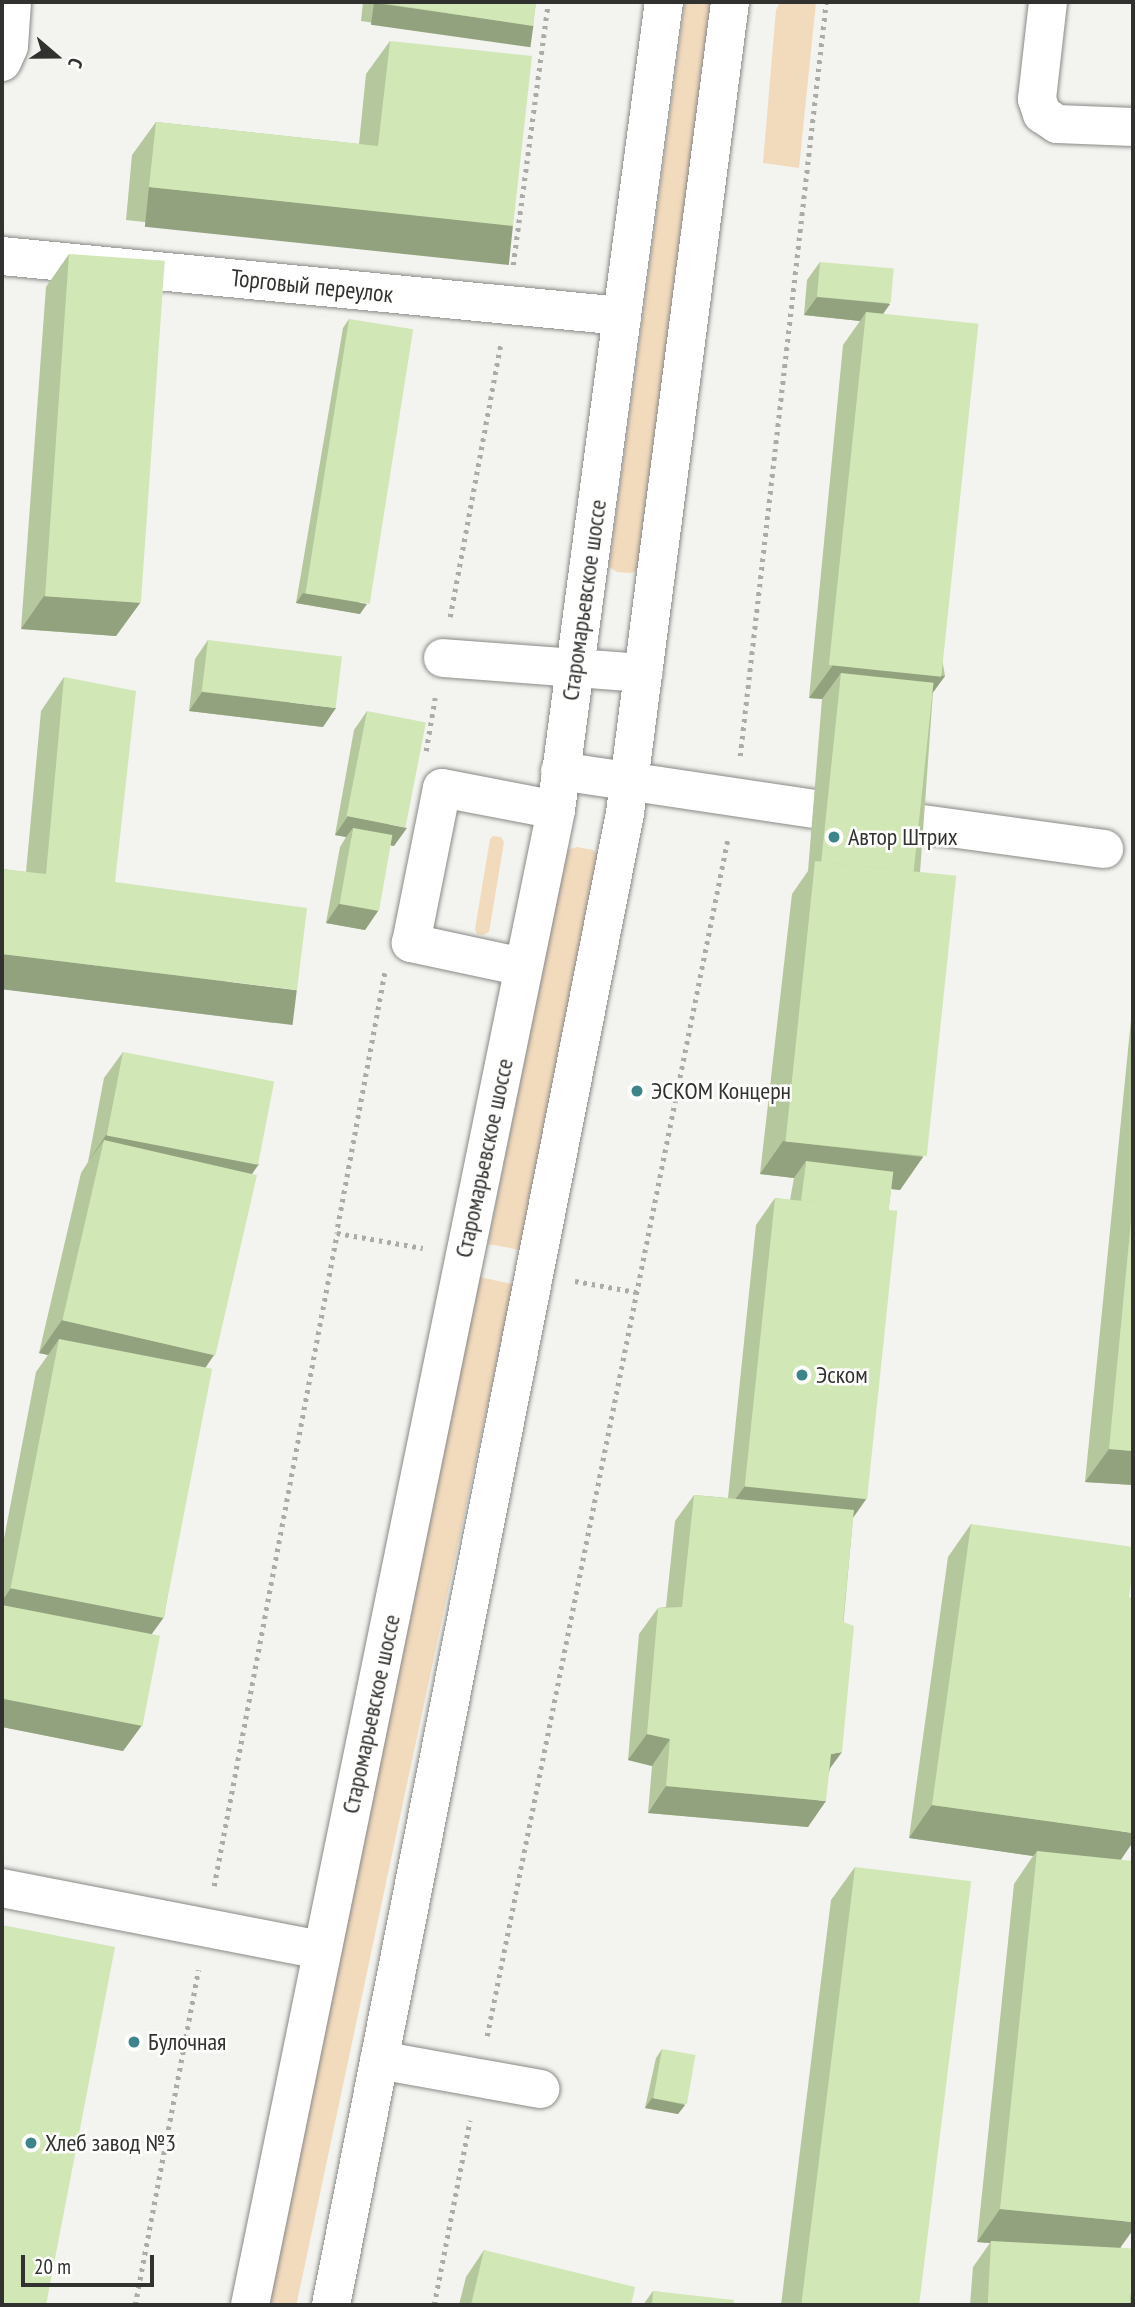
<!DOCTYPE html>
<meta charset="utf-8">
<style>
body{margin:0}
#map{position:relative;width:1135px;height:2307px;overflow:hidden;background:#f3f3ef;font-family:"PT Sans Narrow",sans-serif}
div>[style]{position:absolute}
.green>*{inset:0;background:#f2dabd;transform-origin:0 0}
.path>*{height:4.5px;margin-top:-2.25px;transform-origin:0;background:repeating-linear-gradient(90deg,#ababa8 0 3.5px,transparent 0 8.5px)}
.roads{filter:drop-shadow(0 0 2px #898986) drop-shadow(0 0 2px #898986)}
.minor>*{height:38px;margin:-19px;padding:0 19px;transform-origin:19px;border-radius:19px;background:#fff}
.major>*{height:38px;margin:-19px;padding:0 19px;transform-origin:19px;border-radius:19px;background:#fff}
.wall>*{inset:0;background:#b4c79d}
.shaded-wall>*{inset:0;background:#92a27f;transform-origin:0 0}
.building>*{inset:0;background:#d1e7b6;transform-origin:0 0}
.dots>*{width:19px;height:19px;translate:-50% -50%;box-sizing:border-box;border:4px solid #fffffe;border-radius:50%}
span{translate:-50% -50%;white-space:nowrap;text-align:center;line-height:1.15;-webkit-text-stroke:5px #fffffe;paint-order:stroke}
.street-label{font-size:24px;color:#313130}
.poi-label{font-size:24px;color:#313130}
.left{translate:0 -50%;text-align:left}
.frame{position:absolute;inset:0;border:4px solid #313130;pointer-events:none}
.north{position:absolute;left:21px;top:21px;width:70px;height:70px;-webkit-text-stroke:5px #fffffe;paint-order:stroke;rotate:110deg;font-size:19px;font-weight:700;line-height:28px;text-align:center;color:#313130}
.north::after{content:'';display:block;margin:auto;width:24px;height:32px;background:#313130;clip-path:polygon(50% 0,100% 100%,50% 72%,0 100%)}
.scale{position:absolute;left:21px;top:2255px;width:133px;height:32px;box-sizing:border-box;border:4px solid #313130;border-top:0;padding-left:9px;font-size:21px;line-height:24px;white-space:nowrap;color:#313130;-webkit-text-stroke:5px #fffffe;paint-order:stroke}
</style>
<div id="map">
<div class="green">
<i style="clip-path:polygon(685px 2px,714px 2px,639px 570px,631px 573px,617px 572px,609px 567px)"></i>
<i style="clip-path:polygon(780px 2px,816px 2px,799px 168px,763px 163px,776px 10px)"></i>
<i style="clip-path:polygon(493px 836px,501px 837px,504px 842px,489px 932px,483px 935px,477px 934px,475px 929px,490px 839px)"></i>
<i style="clip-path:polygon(577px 847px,593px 850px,600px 857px,521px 1250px,488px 1244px,567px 850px)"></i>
<i style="left:479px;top:1277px;width:35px;height:1049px;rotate:12deg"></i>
</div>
<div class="path">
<i style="left:513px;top:265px;width:265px;rotate:-82.4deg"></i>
<i style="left:450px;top:617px;width:276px;rotate:-79.5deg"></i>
<i style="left:426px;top:751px;width:54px;rotate:-80.4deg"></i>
<i style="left:740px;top:756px;width:759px;rotate:-83.49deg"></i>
<i style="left:385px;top:973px;width:264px;rotate:100.5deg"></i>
<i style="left:337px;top:1233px;width:87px;rotate:9.9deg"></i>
<i style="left:575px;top:1281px;width:62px;rotate:10.2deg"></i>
<i style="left:214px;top:1886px;width:664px;rotate:-79.33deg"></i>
<i style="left:487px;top:2036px;width:1223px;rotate:-78.63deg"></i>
<i style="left:135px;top:2305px;width:341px;rotate:-79.3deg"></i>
<i style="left:434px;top:2305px;width:188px;rotate:-79deg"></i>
</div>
<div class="roads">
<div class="minor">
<i style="left:1048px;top:2px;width:98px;rotate:96.5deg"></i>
<i style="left:1037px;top:99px;width:16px;rotate:72deg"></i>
<i style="left:1042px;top:114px;width:18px;rotate:34deg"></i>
<i style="left:1057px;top:124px;width:76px;rotate:2.3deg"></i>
<i style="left:2px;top:62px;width:17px;rotate:-66deg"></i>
<i style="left:9px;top:46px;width:44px;rotate:-86.1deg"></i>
<i style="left:2px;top:256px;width:623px;rotate:5.53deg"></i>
<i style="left:443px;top:658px;width:201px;rotate:4.3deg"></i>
<i style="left:560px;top:771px;width:256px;rotate:8.5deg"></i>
<i style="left:907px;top:822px;width:199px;rotate:7.8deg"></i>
<i style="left:523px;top:967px;width:115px;rotate:-167.9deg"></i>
<i style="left:411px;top:943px;width:158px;rotate:-78.7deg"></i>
<i style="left:442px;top:788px;width:116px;rotate:10.9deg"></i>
<i style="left:2px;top:1888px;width:326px;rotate:11deg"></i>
<i style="left:379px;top:2060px;width:164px;rotate:10.2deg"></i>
</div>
<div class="major">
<i style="left:250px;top:2305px;width:1526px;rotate:-78.43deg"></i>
<i style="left:556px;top:810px;width:815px;rotate:-82.39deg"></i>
<i style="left:331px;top:2305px;width:1521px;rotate:-78.85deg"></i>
<i style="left:625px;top:813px;width:818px;rotate:-82.62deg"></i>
</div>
</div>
<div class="wall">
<i style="clip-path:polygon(363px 2px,536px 2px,533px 26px,520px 44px,361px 21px)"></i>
<i style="clip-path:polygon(390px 41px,490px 259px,126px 220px,132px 155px,156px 122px,359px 144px,366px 74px)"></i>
<i style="clip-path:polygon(69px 254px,140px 603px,116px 636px,21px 629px,46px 287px)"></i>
<i style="clip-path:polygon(820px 262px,890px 304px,883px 314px,945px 676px,933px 692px,920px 873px,923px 1157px,900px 1190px,891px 1189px,853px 1518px,830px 1770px,808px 1827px,648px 1813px,652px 1766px,628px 1760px,639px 1634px,658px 1608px,666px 1607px,675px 1521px,694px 1495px,728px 1498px,756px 1225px,775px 1198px,790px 1200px,794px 1178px,760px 1174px,792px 894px,808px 871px,822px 699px,809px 698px,843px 345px,860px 321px,804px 315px,807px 280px)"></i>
<i style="clip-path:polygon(349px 319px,360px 614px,296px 603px,343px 328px)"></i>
<i style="clip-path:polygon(208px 640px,323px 727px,189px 711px,195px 659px)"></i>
<i style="clip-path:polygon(64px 677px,115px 882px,274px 1023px,2px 989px,2px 869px,26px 872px,41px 711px)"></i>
<i style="clip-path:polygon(367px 711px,394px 846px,390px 845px,378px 911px,365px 930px,326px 923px,340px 847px,346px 837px,335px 835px,354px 730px)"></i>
<i style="clip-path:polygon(1133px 1000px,1133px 1485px,1085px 1482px)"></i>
<i style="clip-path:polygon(123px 1052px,251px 1175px,214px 1355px,206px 1367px,164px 1617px,151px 1635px,142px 1725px,123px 1751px,2px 1727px,2px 1549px,36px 1372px,48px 1355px,39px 1353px,81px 1173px,88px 1162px,104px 1078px)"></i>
<i style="clip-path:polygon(971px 1524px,1129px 1597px,1121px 1859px,1121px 2247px,1133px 2305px,970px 2305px,973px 2267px,990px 2243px,977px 2242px,1014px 1884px,1033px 1856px,909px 1838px,948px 1557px)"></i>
<i style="clip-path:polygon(855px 1867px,918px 2305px,781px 2305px,831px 1900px)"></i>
<i style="clip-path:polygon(662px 2049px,685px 2105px,678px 2114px,645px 2108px,656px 2058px)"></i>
<i style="clip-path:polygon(484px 2250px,631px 2305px,459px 2305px,466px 2277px)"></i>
<i style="clip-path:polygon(653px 2291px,733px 2305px,643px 2305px)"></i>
</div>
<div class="shaded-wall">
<i style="left:374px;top:3px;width:161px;height:22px;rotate:8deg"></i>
<i style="left:149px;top:187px;width:366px;height:40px;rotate:6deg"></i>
<i style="clip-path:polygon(817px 297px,890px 304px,877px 322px,866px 312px,860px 321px,804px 315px)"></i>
<i style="clip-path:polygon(303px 593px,367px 604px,360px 614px,296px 603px)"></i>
<i style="clip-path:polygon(44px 596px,140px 603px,116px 636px,21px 629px)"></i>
<i style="clip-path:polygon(833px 665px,945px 676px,921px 709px,841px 673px,822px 699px,809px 698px)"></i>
<i style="clip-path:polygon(202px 692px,336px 708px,323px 727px,189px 711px)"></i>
<i style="clip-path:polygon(348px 816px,407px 828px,394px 846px,351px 838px,353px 828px,346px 837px,335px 835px)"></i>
<i style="clip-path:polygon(339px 904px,378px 911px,365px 930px,326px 923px)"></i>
<i style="left:2px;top:954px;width:297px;height:35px;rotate:7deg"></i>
<i style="clip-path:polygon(106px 1135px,259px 1164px,240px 1191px,104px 1140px,88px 1162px)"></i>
<i style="clip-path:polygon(783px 1141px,923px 1157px,900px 1190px,804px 1179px,806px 1161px,794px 1178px,760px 1174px)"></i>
<i style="clip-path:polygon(62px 1320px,214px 1355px,191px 1388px,59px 1339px,48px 1355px,39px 1353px)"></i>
<i style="clip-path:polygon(1109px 1449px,1133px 1451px,1133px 1485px,1085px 1482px)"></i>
<i style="clip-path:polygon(745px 1486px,867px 1498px,848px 1525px,726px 1512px)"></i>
<i style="clip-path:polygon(11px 1588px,164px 1617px,140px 1650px,2px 1624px,2px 1601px)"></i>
<i style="clip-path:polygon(2px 1697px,142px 1725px,123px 1751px,2px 1727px)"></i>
<i style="clip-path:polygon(647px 1734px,670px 1739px,652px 1766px,628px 1760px)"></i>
<i style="clip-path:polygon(842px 1752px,823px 1778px,831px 1754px)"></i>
<i style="clip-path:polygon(666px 1786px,826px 1801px,808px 1827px,648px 1813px)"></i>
<i style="clip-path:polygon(932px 1805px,1133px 1833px,1133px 1842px,1116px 1867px,1037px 1851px,1033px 1856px,909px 1838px)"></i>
<i style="clip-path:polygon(652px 2098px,685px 2105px,678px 2114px,645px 2108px)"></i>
<i style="clip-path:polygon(1000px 2209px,1133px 2222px,1133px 2230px,1115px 2255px,991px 2241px,990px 2243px,977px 2242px)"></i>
</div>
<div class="building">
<i style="clip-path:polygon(374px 2px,536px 2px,533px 26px)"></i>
<i style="clip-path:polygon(390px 41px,532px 56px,513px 226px,149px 187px,156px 122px,378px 146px)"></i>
<i style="left:69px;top:254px;width:96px;height:343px;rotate:4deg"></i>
<i style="left:820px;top:262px;width:74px;height:35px;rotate:5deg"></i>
<i style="left:866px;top:312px;width:113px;height:355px;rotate:6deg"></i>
<i style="left:349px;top:319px;width:65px;height:278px;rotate:9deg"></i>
<i style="left:208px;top:640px;width:135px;height:52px;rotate:7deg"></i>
<i style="left:841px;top:673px;width:93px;height:190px;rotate:6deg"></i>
<i style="clip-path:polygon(64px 677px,136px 691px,115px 882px,307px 908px,297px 990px,2px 954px,2px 869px,46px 874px)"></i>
<i style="left:367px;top:711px;width:60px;height:107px;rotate:11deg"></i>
<i style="left:353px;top:828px;width:40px;height:77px;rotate:10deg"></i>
<i style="left:815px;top:861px;width:142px;height:282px;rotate:6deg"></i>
<i style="left:123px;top:1052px;width:154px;height:85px;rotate:11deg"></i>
<i style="left:104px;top:1140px;width:157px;height:185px;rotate:13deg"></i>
<i style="left:806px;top:1161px;width:88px;height:40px;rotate:7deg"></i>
<i style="left:775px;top:1198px;width:123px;height:290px;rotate:6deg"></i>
<i style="clip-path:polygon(1133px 1200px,1133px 1451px,1109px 1449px)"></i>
<i style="left:59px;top:1339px;width:156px;height:254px;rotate:11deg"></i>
<i style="clip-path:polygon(694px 1495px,854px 1510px,843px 1622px,854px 1626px,842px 1752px,831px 1754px,826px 1801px,666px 1786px,670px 1739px,647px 1734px,658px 1608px,682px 1607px)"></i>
<i style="clip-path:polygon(971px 1524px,1133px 1547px,1133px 1571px,1129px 1597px,1133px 1598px,1133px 1833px,932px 1805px)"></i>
<i style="left:2px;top:1605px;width:161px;height:92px;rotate:11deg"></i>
<i style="clip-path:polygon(1037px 1851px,1133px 1861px,1133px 2222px,1000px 2209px)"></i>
<i style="left:855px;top:1867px;width:117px;height:441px;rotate:7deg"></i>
<i style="clip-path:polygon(2px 1925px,115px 1947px,46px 2305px,2px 2305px)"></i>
<i style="left:662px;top:2049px;width:34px;height:50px;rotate:10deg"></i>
<i style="left:991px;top:2241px;width:142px;height:64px;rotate:3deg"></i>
<i style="clip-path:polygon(484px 2250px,635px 2287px,631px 2305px,471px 2305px)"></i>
<i style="clip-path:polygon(653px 2291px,734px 2300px,733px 2305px,652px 2305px)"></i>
</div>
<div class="dots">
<i style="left:834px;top:837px;background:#3d858a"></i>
<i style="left:637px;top:1091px;background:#3d858a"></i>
<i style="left:802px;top:1375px;background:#3d858a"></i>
<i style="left:134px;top:2042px;background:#3d858a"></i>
<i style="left:31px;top:2143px;background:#3d858a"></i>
</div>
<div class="street-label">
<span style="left:312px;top:286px;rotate:6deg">Торговый переулок</span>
<span style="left:584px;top:600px;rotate:-82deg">Старомарьевское шоссе</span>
<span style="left:484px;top:1158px;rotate:-78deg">Старомарьевское шоссе</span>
<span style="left:371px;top:1714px;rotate:-78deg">Старомарьевское шоссе</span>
</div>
<div class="poi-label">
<span class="left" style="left:848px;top:837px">Автор Штрих</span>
<span class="left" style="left:651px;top:1091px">ЭСКОМ Концерн</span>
<span class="left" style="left:816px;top:1375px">Эском</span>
<span class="left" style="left:148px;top:2042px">Булочная</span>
<span class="left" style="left:45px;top:2143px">Хлеб завод №3</span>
</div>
<div class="frame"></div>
<div class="north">С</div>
<div class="scale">20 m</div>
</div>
